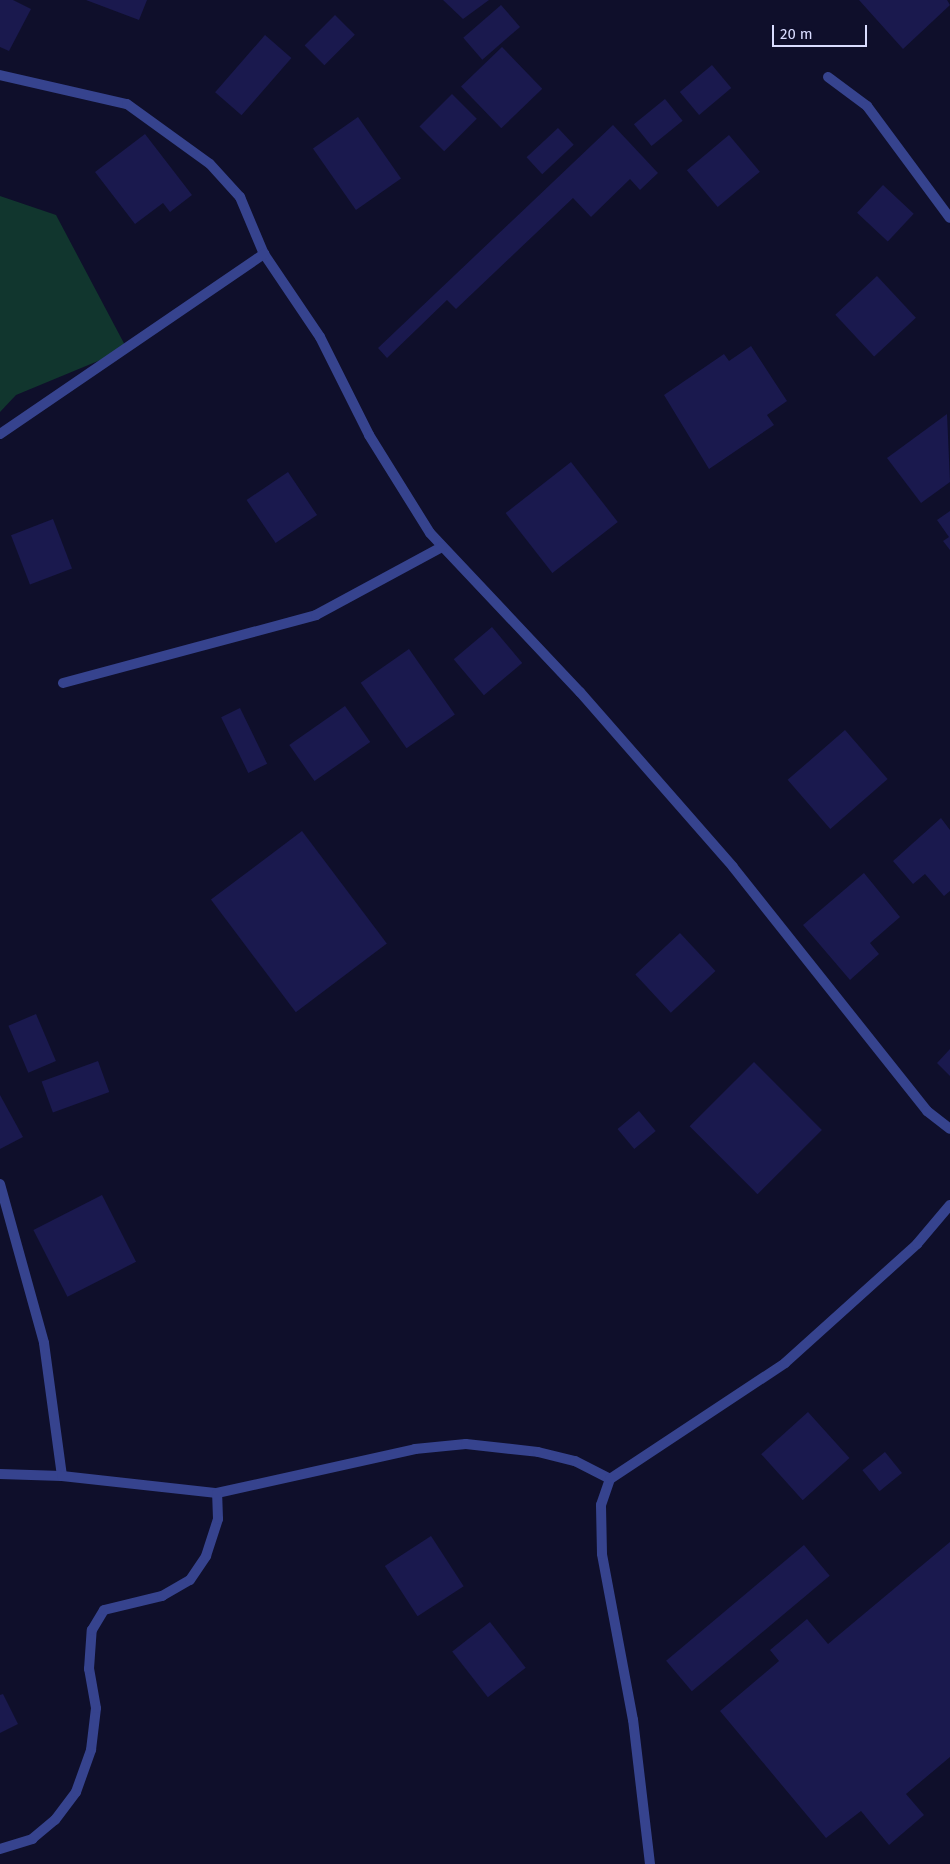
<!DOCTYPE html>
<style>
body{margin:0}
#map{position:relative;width:950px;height:1864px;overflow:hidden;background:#0f0f2b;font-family:"Fira Sans",sans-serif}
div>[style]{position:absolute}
.green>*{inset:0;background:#11362e}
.building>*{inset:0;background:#1a194e;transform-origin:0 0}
.minor>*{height:10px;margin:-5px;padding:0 5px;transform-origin:5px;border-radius:5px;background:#36438e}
span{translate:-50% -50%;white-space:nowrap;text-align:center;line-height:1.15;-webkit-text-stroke:4px #0f0f2b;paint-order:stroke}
.scale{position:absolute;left:772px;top:25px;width:95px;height:22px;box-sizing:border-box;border:2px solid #d9dcff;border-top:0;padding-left:6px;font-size:15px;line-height:18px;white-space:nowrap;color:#d9dcff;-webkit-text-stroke:4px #0f0f2b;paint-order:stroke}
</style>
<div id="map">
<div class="green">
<i style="clip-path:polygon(0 196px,56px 215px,127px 349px,16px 395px,0 412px)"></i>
</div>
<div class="building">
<i style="clip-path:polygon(0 0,13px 0,31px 9px,9px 51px,0 47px)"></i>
<i style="clip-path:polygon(86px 0,147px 0,139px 20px)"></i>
<i style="clip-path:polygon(443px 0,489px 0,463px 19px)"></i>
<i style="clip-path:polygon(859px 0,947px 0,950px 5px,903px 49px)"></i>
<i style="left:501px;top:5px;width:29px;height:50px;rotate:49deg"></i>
<i style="left:335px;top:15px;width:28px;height:43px;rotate:45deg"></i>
<i style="left:265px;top:35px;width:35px;height:76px;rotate:41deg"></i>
<i style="left:502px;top:47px;width:58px;height:57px;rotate:46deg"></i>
<i style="left:712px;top:65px;width:30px;height:42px;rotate:50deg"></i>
<i style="left:452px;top:94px;width:35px;height:46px;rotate:45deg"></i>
<i style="left:665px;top:99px;width:28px;height:40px;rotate:51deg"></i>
<i style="left:358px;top:117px;width:75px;height:55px;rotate:55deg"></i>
<i style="clip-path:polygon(613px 125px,658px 173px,640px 190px,630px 179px,591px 217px,573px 198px,456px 309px,447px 300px,387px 358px,378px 348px)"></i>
<i style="left:558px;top:128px;width:23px;height:43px;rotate:47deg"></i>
<i style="clip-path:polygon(145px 134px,192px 195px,170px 212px,163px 203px,135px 224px,95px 172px)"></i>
<i style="left:729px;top:135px;width:48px;height:55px;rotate:50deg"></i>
<i style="left:883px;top:185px;width:42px;height:38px;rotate:43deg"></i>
<i style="left:877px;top:276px;width:57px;height:57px;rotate:47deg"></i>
<i style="clip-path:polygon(751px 346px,787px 401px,767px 415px,774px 425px,709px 469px,664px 395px,724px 354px,729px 361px)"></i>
<i style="clip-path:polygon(947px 414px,950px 482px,921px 503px,887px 458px)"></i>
<i style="left:571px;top:462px;width:76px;height:83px;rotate:52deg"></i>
<i style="left:288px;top:472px;width:52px;height:50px;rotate:56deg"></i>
<i style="clip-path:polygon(950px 511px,950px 550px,943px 541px,949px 537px,937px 520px)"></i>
<i style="left:53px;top:519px;width:53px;height:45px;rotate:69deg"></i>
<i style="left:492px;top:627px;width:47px;height:50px;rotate:50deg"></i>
<i style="left:409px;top:649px;width:80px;height:59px;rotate:55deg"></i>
<i style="left:345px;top:706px;width:44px;height:68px;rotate:55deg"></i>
<i style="left:240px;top:708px;width:62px;height:21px;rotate:64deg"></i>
<i style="left:845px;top:730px;width:65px;height:76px;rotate:49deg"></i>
<i style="clip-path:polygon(941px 818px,950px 830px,950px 891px,944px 896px,925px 874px,913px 884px,893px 861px)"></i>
<i style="left:302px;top:831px;width:141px;height:114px;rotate:53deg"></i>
<i style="clip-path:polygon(864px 873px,900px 917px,870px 943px,879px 954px,850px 980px,803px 925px)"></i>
<i style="left:680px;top:933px;width:52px;height:61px;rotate:47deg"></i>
<i style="left:36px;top:1014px;width:51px;height:30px;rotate:67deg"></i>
<i style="clip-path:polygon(950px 1049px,950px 1076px,937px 1063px)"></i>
<i style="left:98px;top:1061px;width:33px;height:60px;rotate:70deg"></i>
<i style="left:754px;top:1062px;width:96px;height:91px;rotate:45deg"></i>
<i style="clip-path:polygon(0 1095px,23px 1137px,0 1149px)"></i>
<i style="left:639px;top:1111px;width:26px;height:28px;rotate:50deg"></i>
<i style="left:102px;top:1195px;width:75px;height:77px;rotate:63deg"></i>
<i style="left:808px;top:1412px;width:62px;height:63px;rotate:48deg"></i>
<i style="left:885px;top:1452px;width:27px;height:29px;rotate:51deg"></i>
<i style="left:431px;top:1536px;width:60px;height:55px;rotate:57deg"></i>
<i style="clip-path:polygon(950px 1542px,950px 1757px,906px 1794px,924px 1815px,889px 1845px,861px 1811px,826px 1838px,720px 1711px,779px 1661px,770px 1650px,807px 1619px,828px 1644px)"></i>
<i style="left:804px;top:1545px;width:40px;height:180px;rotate:50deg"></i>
<i style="left:490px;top:1622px;width:58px;height:48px;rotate:52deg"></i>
<i style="clip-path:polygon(3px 1694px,18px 1724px,0 1733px,0 1695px)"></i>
</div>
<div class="minor">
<i style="left:0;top:75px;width:130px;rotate:12.9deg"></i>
<i style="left:127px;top:104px;width:102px;rotate:35.9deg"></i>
<i style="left:210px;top:164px;width:45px;rotate:47.7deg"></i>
<i style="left:240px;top:197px;width:62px;rotate:67.2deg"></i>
<i style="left:264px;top:254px;width:100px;rotate:56deg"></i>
<i style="left:320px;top:337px;width:110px;rotate:63.4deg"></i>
<i style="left:369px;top:435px;width:115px;rotate:58.1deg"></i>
<i style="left:430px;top:533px;width:219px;rotate:46.7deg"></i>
<i style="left:580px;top:692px;width:232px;rotate:48.8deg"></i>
<i style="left:733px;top:867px;width:312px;rotate:51.5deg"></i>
<i style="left:927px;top:1111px;width:29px;rotate:38deg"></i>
<i style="left:828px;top:77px;width:49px;rotate:36.6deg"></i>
<i style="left:867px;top:106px;width:139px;rotate:53.5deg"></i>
<i style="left:0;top:434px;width:320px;rotate:-34.3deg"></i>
<i style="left:63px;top:683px;width:262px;rotate:-15deg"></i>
<i style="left:316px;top:615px;width:143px;rotate:-28.4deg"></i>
<i style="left:0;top:1184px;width:165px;rotate:74.5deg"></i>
<i style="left:44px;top:1343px;width:134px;rotate:82.3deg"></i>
<i style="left:0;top:1474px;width:62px;rotate:1.8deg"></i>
<i style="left:62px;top:1476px;width:156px;rotate:6.3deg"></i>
<i style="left:217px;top:1493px;width:203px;rotate:-12.5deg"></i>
<i style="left:415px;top:1449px;width:51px;rotate:-5.6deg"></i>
<i style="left:466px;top:1444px;width:72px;rotate:6.3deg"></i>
<i style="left:538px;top:1452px;width:38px;rotate:14deg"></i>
<i style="left:575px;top:1461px;width:39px;rotate:27deg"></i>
<i style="left:0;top:1849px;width:34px;rotate:-17deg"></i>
<i style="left:32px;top:1839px;width:30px;rotate:-40deg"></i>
<i style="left:55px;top:1820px;width:35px;rotate:-53deg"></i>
<i style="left:76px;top:1792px;width:45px;rotate:-70.3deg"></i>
<i style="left:91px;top:1750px;width:42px;rotate:-83.2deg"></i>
<i style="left:96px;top:1708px;width:40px;rotate:-100deg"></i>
<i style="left:89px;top:1669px;width:39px;rotate:-86deg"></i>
<i style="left:92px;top:1630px;width:23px;rotate:-59deg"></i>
<i style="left:104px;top:1610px;width:60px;rotate:-13.6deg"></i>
<i style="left:162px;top:1596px;width:32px;rotate:-30deg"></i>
<i style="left:190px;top:1580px;width:29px;rotate:-56deg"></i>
<i style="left:206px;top:1556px;width:39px;rotate:-72deg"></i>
<i style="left:218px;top:1519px;width:26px;rotate:-92deg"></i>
<i style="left:650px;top:1864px;width:145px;rotate:-96.7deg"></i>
<i style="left:633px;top:1720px;width:169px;rotate:-100.6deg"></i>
<i style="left:602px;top:1554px;width:49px;rotate:-91.2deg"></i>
<i style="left:601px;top:1505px;width:28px;rotate:-71deg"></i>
<i style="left:610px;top:1479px;width:210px;rotate:-33.5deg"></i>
<i style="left:785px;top:1363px;width:178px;rotate:-42deg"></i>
<i style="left:917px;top:1244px;width:51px;rotate:-49.8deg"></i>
</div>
<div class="scale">20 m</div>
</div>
